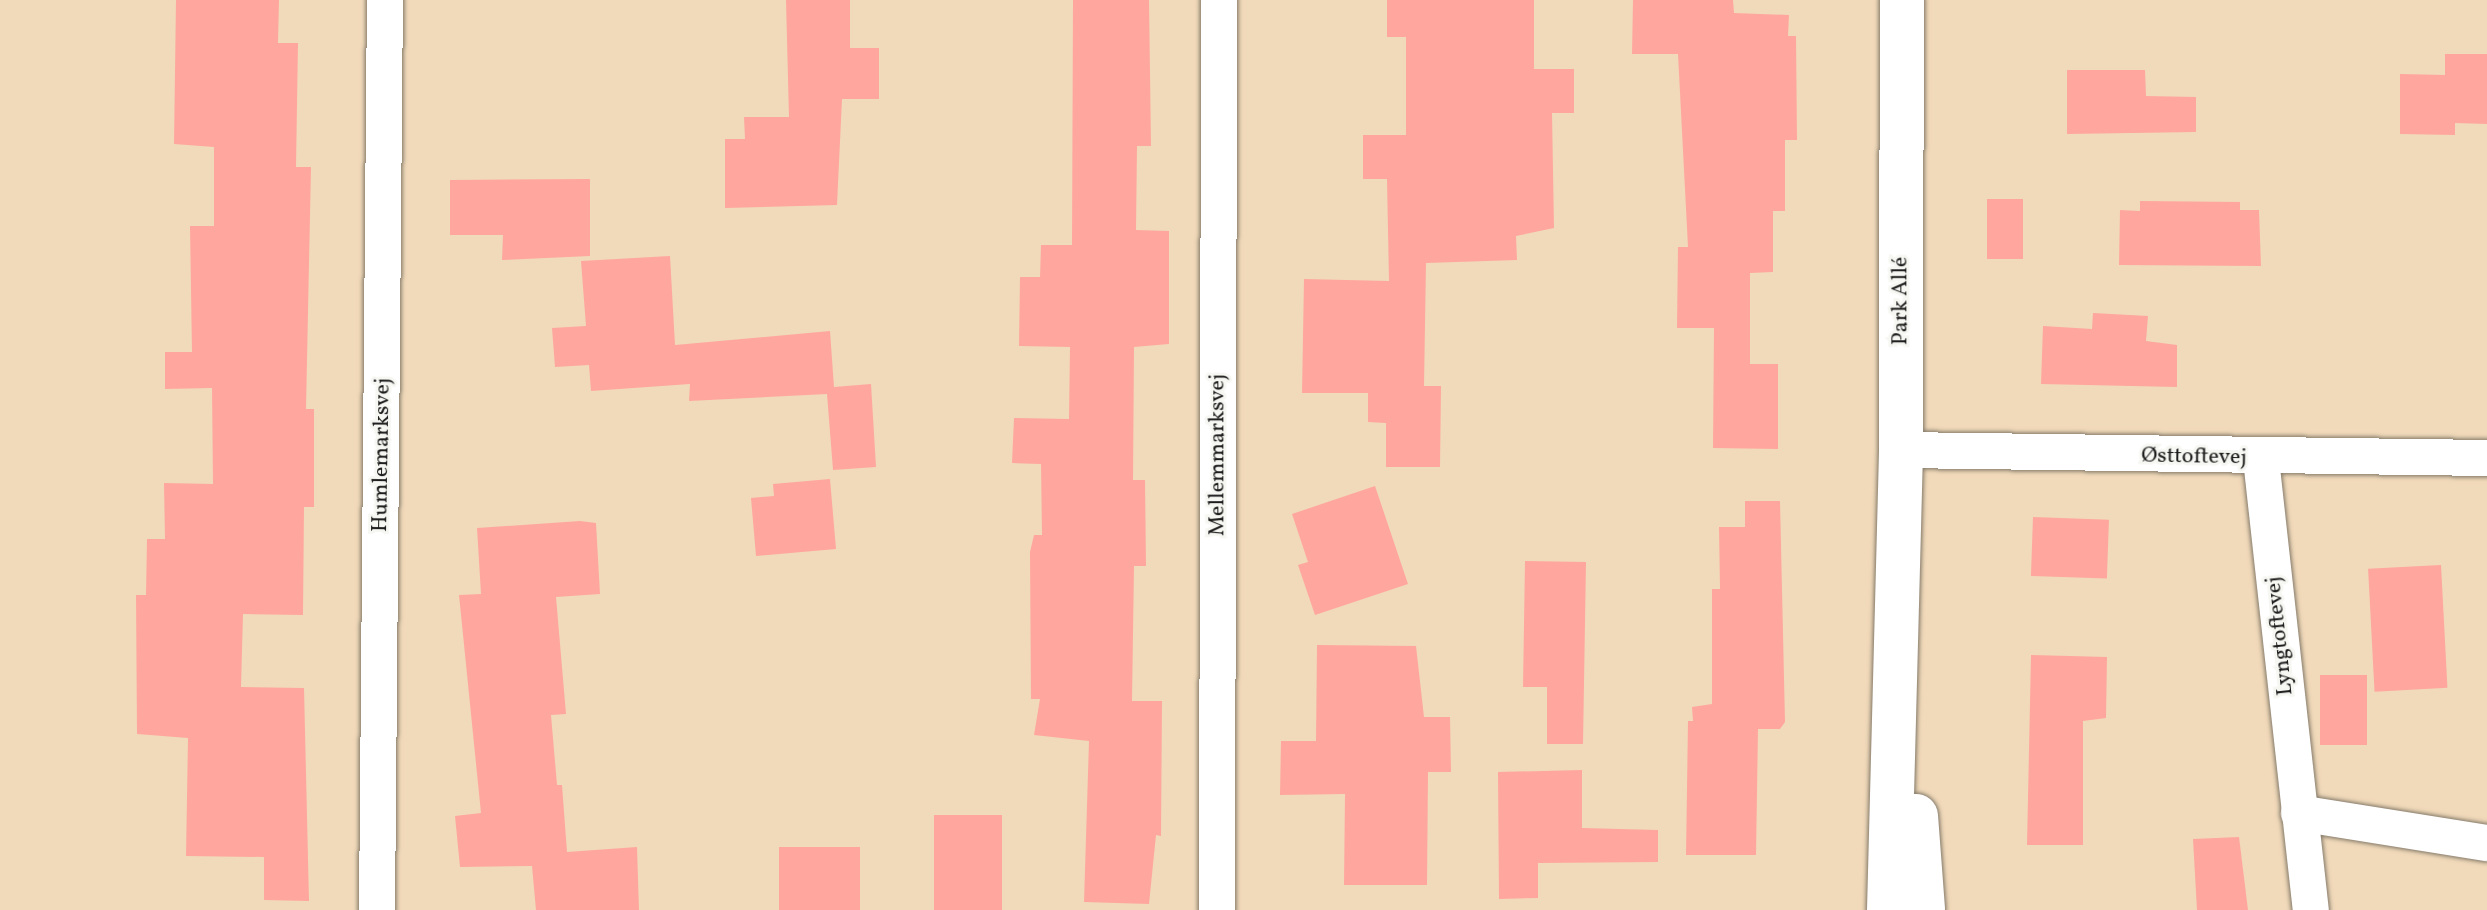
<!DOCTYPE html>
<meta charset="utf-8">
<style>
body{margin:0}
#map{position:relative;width:2487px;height:910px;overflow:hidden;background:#f1daba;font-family:Vollkorn,serif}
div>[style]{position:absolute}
.building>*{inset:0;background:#ffa69e;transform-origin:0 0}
.roads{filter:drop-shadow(0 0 2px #867b6b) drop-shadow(0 0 2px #867b6b)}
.minor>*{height:36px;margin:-18px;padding:0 18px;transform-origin:18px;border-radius:18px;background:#fff}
.tertiary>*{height:44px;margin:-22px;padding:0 22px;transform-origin:22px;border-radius:22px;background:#fff}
span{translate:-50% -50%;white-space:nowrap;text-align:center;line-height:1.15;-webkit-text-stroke:6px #f6f6f2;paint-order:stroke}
.street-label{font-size:22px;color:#1c1c1c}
</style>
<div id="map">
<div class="building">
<i style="clip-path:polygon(176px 0,279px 0,278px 43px,298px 43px,296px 167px,311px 167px,306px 409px,314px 409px,314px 507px,304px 507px,303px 615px,243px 614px,241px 687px,304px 688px,309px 901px,264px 900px,264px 857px,186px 856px,188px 738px,137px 734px,136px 595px,146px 595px,147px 539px,165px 539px,164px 483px,213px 484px,212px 388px,165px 389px,165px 352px,192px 352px,190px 226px,214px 226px,214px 147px,174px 144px)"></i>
<i style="clip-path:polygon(786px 0,850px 0,850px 48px,879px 48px,879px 99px,842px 99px,837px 205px,725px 208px,725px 139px,745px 139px,744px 117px,789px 117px)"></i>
<i style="clip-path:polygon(1073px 0,1149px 0,1151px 146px,1137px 146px,1136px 230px,1169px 231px,1169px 344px,1134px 347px,1133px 480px,1145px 480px,1146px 566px,1134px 566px,1132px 701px,1162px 701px,1161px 836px,1156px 835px,1149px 904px,1084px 902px,1089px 741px,1034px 735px,1040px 699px,1031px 699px,1030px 552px,1034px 535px,1042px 535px,1041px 464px,1012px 463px,1014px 418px,1069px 419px,1070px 347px,1019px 346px,1020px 277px,1040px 277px,1041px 245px,1072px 245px)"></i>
<i style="clip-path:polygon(1387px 0,1534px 0,1534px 69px,1574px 69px,1574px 113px,1552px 113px,1554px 228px,1516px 236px,1517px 260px,1426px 263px,1424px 386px,1441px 386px,1440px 467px,1386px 467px,1386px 423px,1368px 422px,1368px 393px,1302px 393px,1304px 279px,1389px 281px,1387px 179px,1363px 179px,1363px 135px,1406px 135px,1406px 37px,1387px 37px)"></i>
<i style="clip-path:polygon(1633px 0,1733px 0,1734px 13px,1789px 15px,1788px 36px,1796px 36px,1797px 140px,1785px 140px,1785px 211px,1773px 211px,1773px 272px,1750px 273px,1750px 364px,1778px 364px,1778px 449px,1713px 448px,1714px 328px,1677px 328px,1678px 247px,1688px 247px,1678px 54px,1632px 54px)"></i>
<i style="clip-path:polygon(2445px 54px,2487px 54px,2487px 124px,2455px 123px,2455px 135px,2400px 134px,2400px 74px,2445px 75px)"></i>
<i style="clip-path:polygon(2067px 70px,2145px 70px,2146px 96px,2196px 97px,2196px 132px,2067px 134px)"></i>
<i style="clip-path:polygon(590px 179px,590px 256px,502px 260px,503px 235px,450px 235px,450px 180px)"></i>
<i style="left:1987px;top:199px;width:36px;height:60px"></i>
<i style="clip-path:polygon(2140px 201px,2240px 202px,2240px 210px,2259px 210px,2261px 266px,2119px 265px,2120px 210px,2140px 211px)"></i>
<i style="clip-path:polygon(670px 256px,675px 345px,830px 331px,834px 387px,871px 384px,876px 467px,833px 470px,827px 394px,689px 401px,690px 384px,591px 391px,589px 365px,555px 367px,552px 328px,586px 326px,581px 261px)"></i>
<i style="clip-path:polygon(2093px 313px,2148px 316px,2146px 341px,2177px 345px,2177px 387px,2041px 384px,2043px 326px,2092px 329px)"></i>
<i style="clip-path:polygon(830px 479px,836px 549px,756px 556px,751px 498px,774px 496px,773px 484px)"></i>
<i style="clip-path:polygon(1375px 486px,1408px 584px,1315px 615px,1298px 565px,1308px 562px,1292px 514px)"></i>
<i style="clip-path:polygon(1745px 501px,1780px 501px,1785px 722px,1780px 729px,1758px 729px,1756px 855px,1686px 855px,1688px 721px,1693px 721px,1692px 707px,1712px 704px,1712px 589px,1720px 589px,1719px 527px,1745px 527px)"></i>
<i style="left:2033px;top:517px;width:76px;height:59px;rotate:2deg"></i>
<i style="clip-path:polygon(580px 521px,596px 523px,600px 594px,556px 597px,566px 714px,551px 715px,557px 785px,562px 785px,567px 852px,637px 847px,639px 910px,536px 910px,532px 866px,460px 867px,455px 816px,481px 813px,459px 595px,481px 594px,477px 528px)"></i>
<i style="clip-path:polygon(1525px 561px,1586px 562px,1583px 744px,1547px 744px,1547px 687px,1523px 687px)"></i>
<i style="left:2441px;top:565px;width:123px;height:73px;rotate:87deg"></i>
<i style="clip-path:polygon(1317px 645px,1416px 646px,1424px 717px,1450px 717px,1451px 772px,1428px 772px,1427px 885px,1344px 885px,1345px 794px,1280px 795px,1281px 741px,1316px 741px)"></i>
<i style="clip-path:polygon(2031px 655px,2107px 657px,2106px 718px,2083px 721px,2083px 845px,2027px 845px)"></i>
<i style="left:2320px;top:675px;width:47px;height:70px"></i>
<i style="clip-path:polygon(1582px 770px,1582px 828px,1658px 830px,1658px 862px,1538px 863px,1538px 898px,1499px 899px,1498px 772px)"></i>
<i style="left:934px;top:815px;width:68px;height:95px"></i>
<i style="clip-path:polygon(2239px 837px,2248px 910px,2197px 910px,2193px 839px)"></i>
<i style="left:779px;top:847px;width:81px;height:63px"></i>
</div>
<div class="roads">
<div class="minor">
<i style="left:1901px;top:450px;width:586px;rotate:0.78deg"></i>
<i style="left:2261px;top:459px;width:454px;rotate:83.7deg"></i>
<i style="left:2299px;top:813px;width:190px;rotate:9.1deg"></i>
<i style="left:377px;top:910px;width:910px;rotate:-89.5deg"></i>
<i style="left:1217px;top:910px;width:910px;rotate:-89.87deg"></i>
</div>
<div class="tertiary">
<i style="left:1916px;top:816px;width:94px;rotate:85.7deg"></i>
<i style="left:1889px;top:910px;width:460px;rotate:-88.5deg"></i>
<i style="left:1901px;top:450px;width:450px;rotate:-89.9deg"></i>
</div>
</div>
<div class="street-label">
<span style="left:1901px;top:301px;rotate:-90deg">Park Allé</span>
<span style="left:382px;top:455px;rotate:-89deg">Humlemarksvej</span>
<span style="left:1218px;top:455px;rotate:-90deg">Mellemmarksvej</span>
<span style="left:2194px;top:457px;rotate:1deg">Østtoftevej</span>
<span style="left:2280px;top:636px;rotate:-96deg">Lyngtoftevej</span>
</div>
</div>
